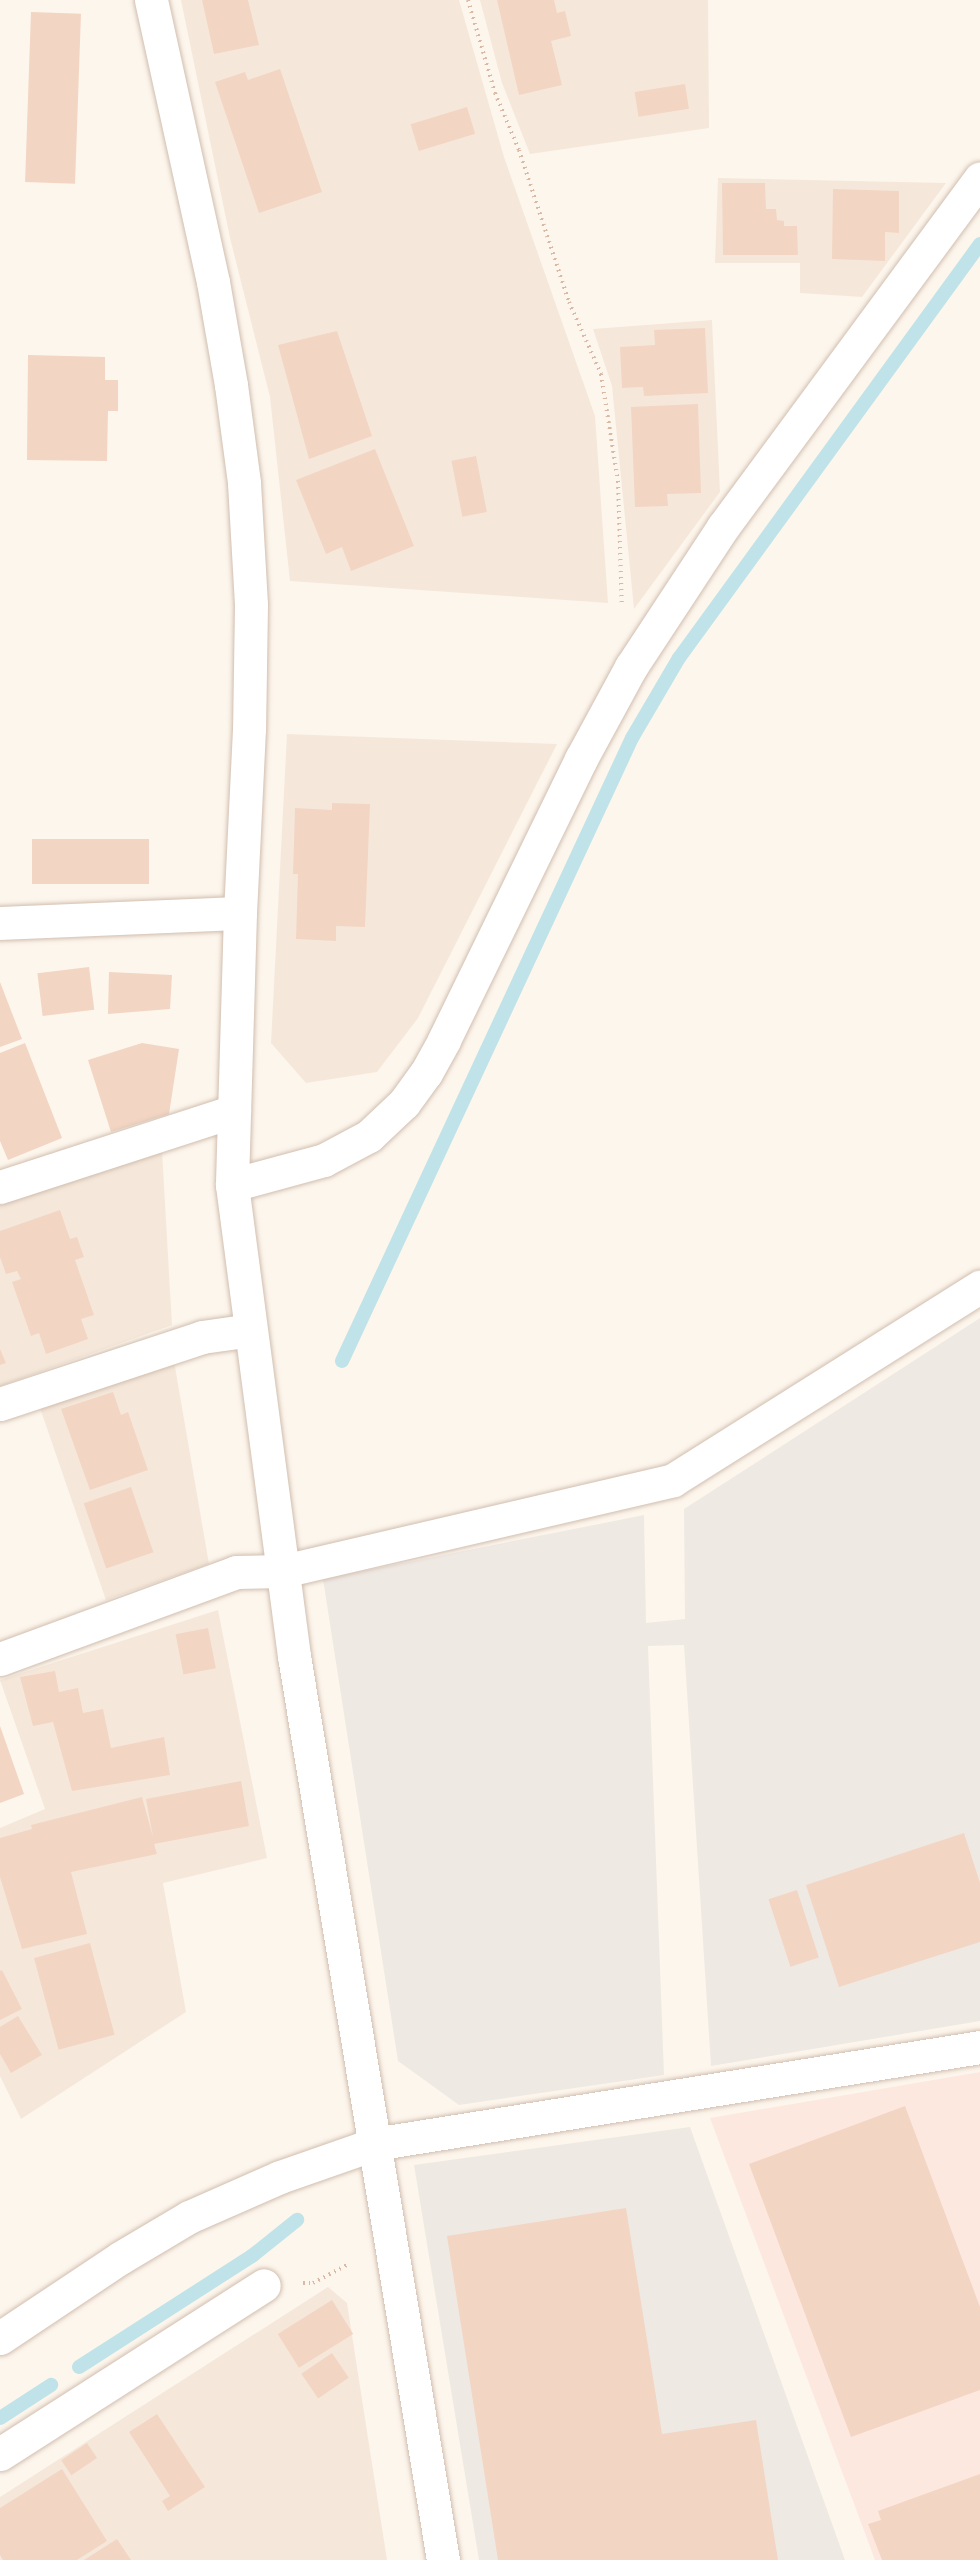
<!DOCTYPE html>
<style>
body{margin:0}
#map{position:relative;width:980px;height:2560px;overflow:hidden;background:#fdf6ec;font-family:"DejaVu Sans",sans-serif}
div>[style]{position:absolute}
.residential>*{inset:0;background:#f5e8da}
.commercial>*{inset:0;background:#fde8e0}
.industrial>*{inset:0;background:#efe9e4}
.stream>*{height:14px;margin:-7px;padding:0 7px;transform-origin:7px;border-radius:7px;background:#bfe3e8}
.building>*{inset:0;background:#f3d5c3;transform-origin:0 0}
.path>*{height:4px;margin-top:-2px;transform-origin:0;background:repeating-linear-gradient(90deg,#d9b8a5 0 1.5px,transparent 0 6px)}
.roads{filter:drop-shadow(0 0 2px #d1beb0) drop-shadow(0 0 2px #d1beb0)}
.minor>*{height:33px;margin:-16.5px;padding:0 16.5px;transform-origin:16.5px;border-radius:16.5px;background:#fff}
.tertiary>*{height:33px;margin:-16.5px;padding:0 16.5px;transform-origin:16.5px;border-radius:16.5px;background:#fff}
span{translate:-50% -50%;white-space:nowrap;text-align:center;line-height:1.15;-webkit-text-stroke:6px #fffaf3;paint-order:stroke}
</style>
<div id="map">
<div class="residential">
<i style="clip-path:polygon(181px 0,459px 0,504px 157px,595px 416px,608px 603px,290px 581px,270px 397px,230px 238px)"></i>
<i style="clip-path:polygon(480px 0,708px 0,709px 128px,530px 154px,502px 83px)"></i>
<i style="clip-path:polygon(718px 178px,946px 183px,862px 297px,800px 293px,800px 263px,715px 263px)"></i>
<i style="clip-path:polygon(712px 320px,720px 492px,634px 609px,612px 386px,593px 329px)"></i>
<i style="clip-path:polygon(287px 734px,557px 744px,418px 1018px,377px 1072px,306px 1083px,271px 1043px)"></i>
<i style="clip-path:polygon(162px 1151px,172px 1325px,0 1386px,0 1202px)"></i>
<i style="clip-path:polygon(174px 1361px,209px 1564px,106px 1600px,39px 1405px)"></i>
<i style="clip-path:polygon(218px 1610px,267px 1858px,163px 1883px,186px 2012px,21px 2119px,0 2076px,0 1828px,45px 1809px,0 1680px)"></i>
<i style="clip-path:polygon(328px 2287px,347px 2303px,387px 2560px,0 2560px,0 2497px)"></i>
</div>
<div class="commercial">
<i style="clip-path:polygon(980px 2072px,980px 2560px,875px 2560px,710px 2118px)"></i>
</div>
<div class="industrial">
<i style="clip-path:polygon(980px 1318px,980px 2021px,711px 2066px,684px 1645px,648px 1646px,664px 2075px,459px 2105px,398px 2061px,323px 1579px,644px 1515px,646px 1623px,685px 1619px,684px 1509px)"></i>
<i style="clip-path:polygon(690px 2127px,845px 2560px,479px 2560px,414px 2165px)"></i>
</div>
<div class="stream">
<i style="left:342px;top:1361px;width:687px;rotate:-65.04deg"></i>
<i style="left:632px;top:738px;width:93px;rotate:-59.6deg"></i>
<i style="left:679px;top:658px;width:512px;rotate:-53.98deg"></i>
<i style="left:79px;top:2367px;width:206px;rotate:-32.7deg"></i>
<i style="left:252px;top:2256px;width:58px;rotate:-38.7deg"></i>
<i style="left:0;top:2418px;width:61px;rotate:-32.9deg"></i>
</div>
<div class="building">
<i style="clip-path:polygon(202px 0,248px 0,259px 45px,214px 54px)"></i>
<i style="clip-path:polygon(497px 0,554px 0,557px 13px,565px 11px,571px 36px,551px 41px,562px 85px,519px 95px)"></i>
<i style="left:31px;top:12px;width:50px;height:170px;rotate:2deg"></i>
<i style="clip-path:polygon(280px 69px,322px 192px,259px 213px,215px 82px,245px 72px,248px 80px)"></i>
<i style="left:685px;top:84px;width:25px;height:51px;rotate:81deg"></i>
<i style="left:467px;top:107px;width:28px;height:59px;rotate:73deg"></i>
<i style="clip-path:polygon(722px 183px,765px 183px,766px 209px,776px 209px,777px 220px,784px 221px,784px 226px,797px 226px,798px 255px,723px 255px)"></i>
<i style="clip-path:polygon(833px 189px,899px 191px,899px 233px,885px 232px,885px 261px,832px 259px)"></i>
<i style="clip-path:polygon(705px 328px,708px 393px,644px 396px,643px 387px,622px 388px,620px 347px,655px 345px,654px 330px)"></i>
<i style="clip-path:polygon(337px 331px,372px 436px,309px 459px,278px 345px)"></i>
<i style="clip-path:polygon(28px 355px,105px 357px,105px 380px,118px 380px,118px 411px,108px 411px,107px 461px,27px 460px)"></i>
<i style="clip-path:polygon(698px 404px,701px 493px,667px 494px,668px 506px,635px 507px,631px 407px)"></i>
<i style="clip-path:polygon(375px 449px,414px 546px,351px 571px,342px 547px,326px 554px,296px 480px)"></i>
<i style="left:476px;top:456px;width:57px;height:25px;rotate:79deg"></i>
<i style="clip-path:polygon(332px 803px,370px 804px,365px 927px,336px 926px,336px 941px,296px 939px,298px 874px,293px 874px,295px 808px,332px 810px)"></i>
<i style="left:32px;top:839px;width:117px;height:45px"></i>
<i style="left:89px;top:967px;width:43px;height:52px;rotate:83deg"></i>
<i style="clip-path:polygon(109px 972px,172px 975px,170px 1009px,108px 1014px)"></i>
<i style="clip-path:polygon(0 982px,22px 1039px,0 1047px)"></i>
<i style="clip-path:polygon(25px 1043px,62px 1138px,8px 1160px,0 1141px,0 1053px)"></i>
<i style="clip-path:polygon(142px 1043px,179px 1049px,169px 1114px,111px 1132px,88px 1060px)"></i>
<i style="clip-path:polygon(60px 1210px,70px 1239px,77px 1237px,84px 1257px,75px 1260px,94px 1315px,81px 1319px,88px 1339px,46px 1354px,39px 1333px,31px 1336px,12px 1282px,21px 1279px,17px 1271px,6px 1274px,0 1257px,0 1231px)"></i>
<i style="clip-path:polygon(0 1349px,6px 1363px,0 1365px)"></i>
<i style="clip-path:polygon(113px 1392px,121px 1415px,128px 1412px,148px 1470px,90px 1490px,61px 1409px)"></i>
<i style="left:131px;top:1487px;width:69px;height:50px;rotate:71deg"></i>
<i style="left:208px;top:1628px;width:41px;height:33px;rotate:79deg"></i>
<i style="clip-path:polygon(55px 1671px,59px 1692px,78px 1688px,83px 1713px,103px 1709px,111px 1748px,164px 1737px,170px 1775px,72px 1791px,53px 1722px,33px 1726px,20px 1677px)"></i>
<i style="clip-path:polygon(0 1726px,24px 1794px,0 1803px)"></i>
<i style="clip-path:polygon(241px 1781px,249px 1826px,154px 1844px,157px 1854px,71px 1872px,87px 1934px,22px 1949px,0 1877px,0 1838px,32px 1829px,31px 1825px,142px 1797px,153px 1837px,146px 1799px)"></i>
<i style="clip-path:polygon(964px 1833px,980px 1883px,980px 1942px,839px 1987px,806px 1885px)"></i>
<i style="left:797px;top:1890px;width:71px;height:30px;rotate:72deg"></i>
<i style="left:90px;top:1943px;width:95px;height:58px;rotate:75deg"></i>
<i style="clip-path:polygon(2px 1970px,22px 2009px,0 2020px,0 1971px)"></i>
<i style="clip-path:polygon(18px 2016px,42px 2055px,11px 2073px,0 2054px,0 2027px)"></i>
<i style="clip-path:polygon(905px 2106px,980px 2307px,980px 2390px,851px 2437px,749px 2164px)"></i>
<i style="clip-path:polygon(626px 2208px,662px 2434px,756px 2420px,778px 2560px,498px 2560px,447px 2236px)"></i>
<i style="left:332px;top:2300px;width:40px;height:64px;rotate:58deg"></i>
<i style="left:332px;top:2353px;width:30px;height:37px;rotate:56deg"></i>
<i style="clip-path:polygon(157px 2414px,205px 2487px,168px 2511px,162px 2501px,170px 2496px,129px 2432px)"></i>
<i style="left:87px;top:2443px;width:18px;height:31px;rotate:56deg"></i>
<i style="clip-path:polygon(62px 2469px,107px 2541px,77px 2560px,3px 2560px,0 2555px,0 2508px)"></i>
<i style="clip-path:polygon(980px 2474px,980px 2560px,882px 2560px,868px 2524px,881px 2520px,878px 2511px)"></i>
<i style="clip-path:polygon(117px 2539px,131px 2560px,84px 2560px)"></i>
</div>
<div class="path">
<i style="left:468px;top:0;width:97px;rotate:73.8deg"></i>
<i style="left:495px;top:93px;width:62px;rotate:67.2deg"></i>
<i style="left:519px;top:150px;width:160px;rotate:71.8deg"></i>
<i style="left:569px;top:302px;width:79px;rotate:66deg"></i>
<i style="left:601px;top:374px;width:108px;rotate:81deg"></i>
<i style="left:618px;top:481px;width:126px;rotate:88.2deg"></i>
<i style="left:303px;top:2283px;width:10px"></i>
<i style="left:313px;top:2283px;width:40px;rotate:-28deg"></i>
</div>
<div class="roads">
<div class="minor">
<i style="left:0;top:923px;width:240px;rotate:-2.4deg"></i>
<i style="left:0;top:1187px;width:246px;rotate:-18deg"></i>
<i style="left:0;top:1404px;width:213px;rotate:-18.3deg"></i>
<i style="left:202px;top:1337px;width:49px;rotate:-8.1deg"></i>
<i style="left:0;top:1659px;width:252px;rotate:-20.2deg"></i>
<i style="left:236px;top:1572px;width:47px;rotate:-1.2deg"></i>
<i style="left:283px;top:1571px;width:400px;rotate:-13.1deg"></i>
<i style="left:673px;top:1480px;width:363px;rotate:-32.2deg"></i>
<i style="left:374px;top:2144px;width:614px;rotate:-9.09deg"></i>
<i style="left:0;top:2454px;width:313px;rotate:-32.6deg"></i>
</div>
<div class="tertiary">
<i style="left:151px;top:0;width:289px;rotate:77.6deg"></i>
<i style="left:213px;top:282px;width:105px;rotate:80.1deg"></i>
<i style="left:231px;top:385px;width:99px;rotate:82.4deg"></i>
<i style="left:244px;top:483px;width:122px;rotate:86.7deg"></i>
<i style="left:251px;top:605px;width:124px;rotate:90.9deg"></i>
<i style="left:249px;top:729px;width:184px;rotate:92.8deg"></i>
<i style="left:240px;top:913px;width:272px;rotate:91.7deg"></i>
<i style="left:232px;top:1185px;width:475px;rotate:82.5deg"></i>
<i style="left:294px;top:1656px;width:916px;rotate:80.64deg"></i>
<i style="left:232px;top:1185px;width:95px;rotate:-15.2deg"></i>
<i style="left:324px;top:1160px;width:51px;rotate:-28.1deg"></i>
<i style="left:369px;top:1136px;width:48px;rotate:-43.3deg"></i>
<i style="left:404px;top:1103px;width:37px;rotate:-54deg"></i>
<i style="left:426px;top:1073px;width:38px;rotate:-61deg"></i>
<i style="left:444px;top:1040px;width:313px;rotate:-64deg"></i>
<i style="left:581px;top:759px;width:105px;rotate:-61.5deg"></i>
<i style="left:631px;top:667px;width:168px;rotate:-56.7deg"></i>
<i style="left:723px;top:527px;width:433px;rotate:-53.6deg"></i>
<i style="left:0;top:2338px;width:144px;rotate:-33.7deg"></i>
<i style="left:120px;top:2258px;width:80px;rotate:-30.7deg"></i>
<i style="left:189px;top:2217px;width:99px;rotate:-23.7deg"></i>
<i style="left:280px;top:2177px;width:100px;rotate:-19.3deg"></i>
</div>
</div>
</div>
